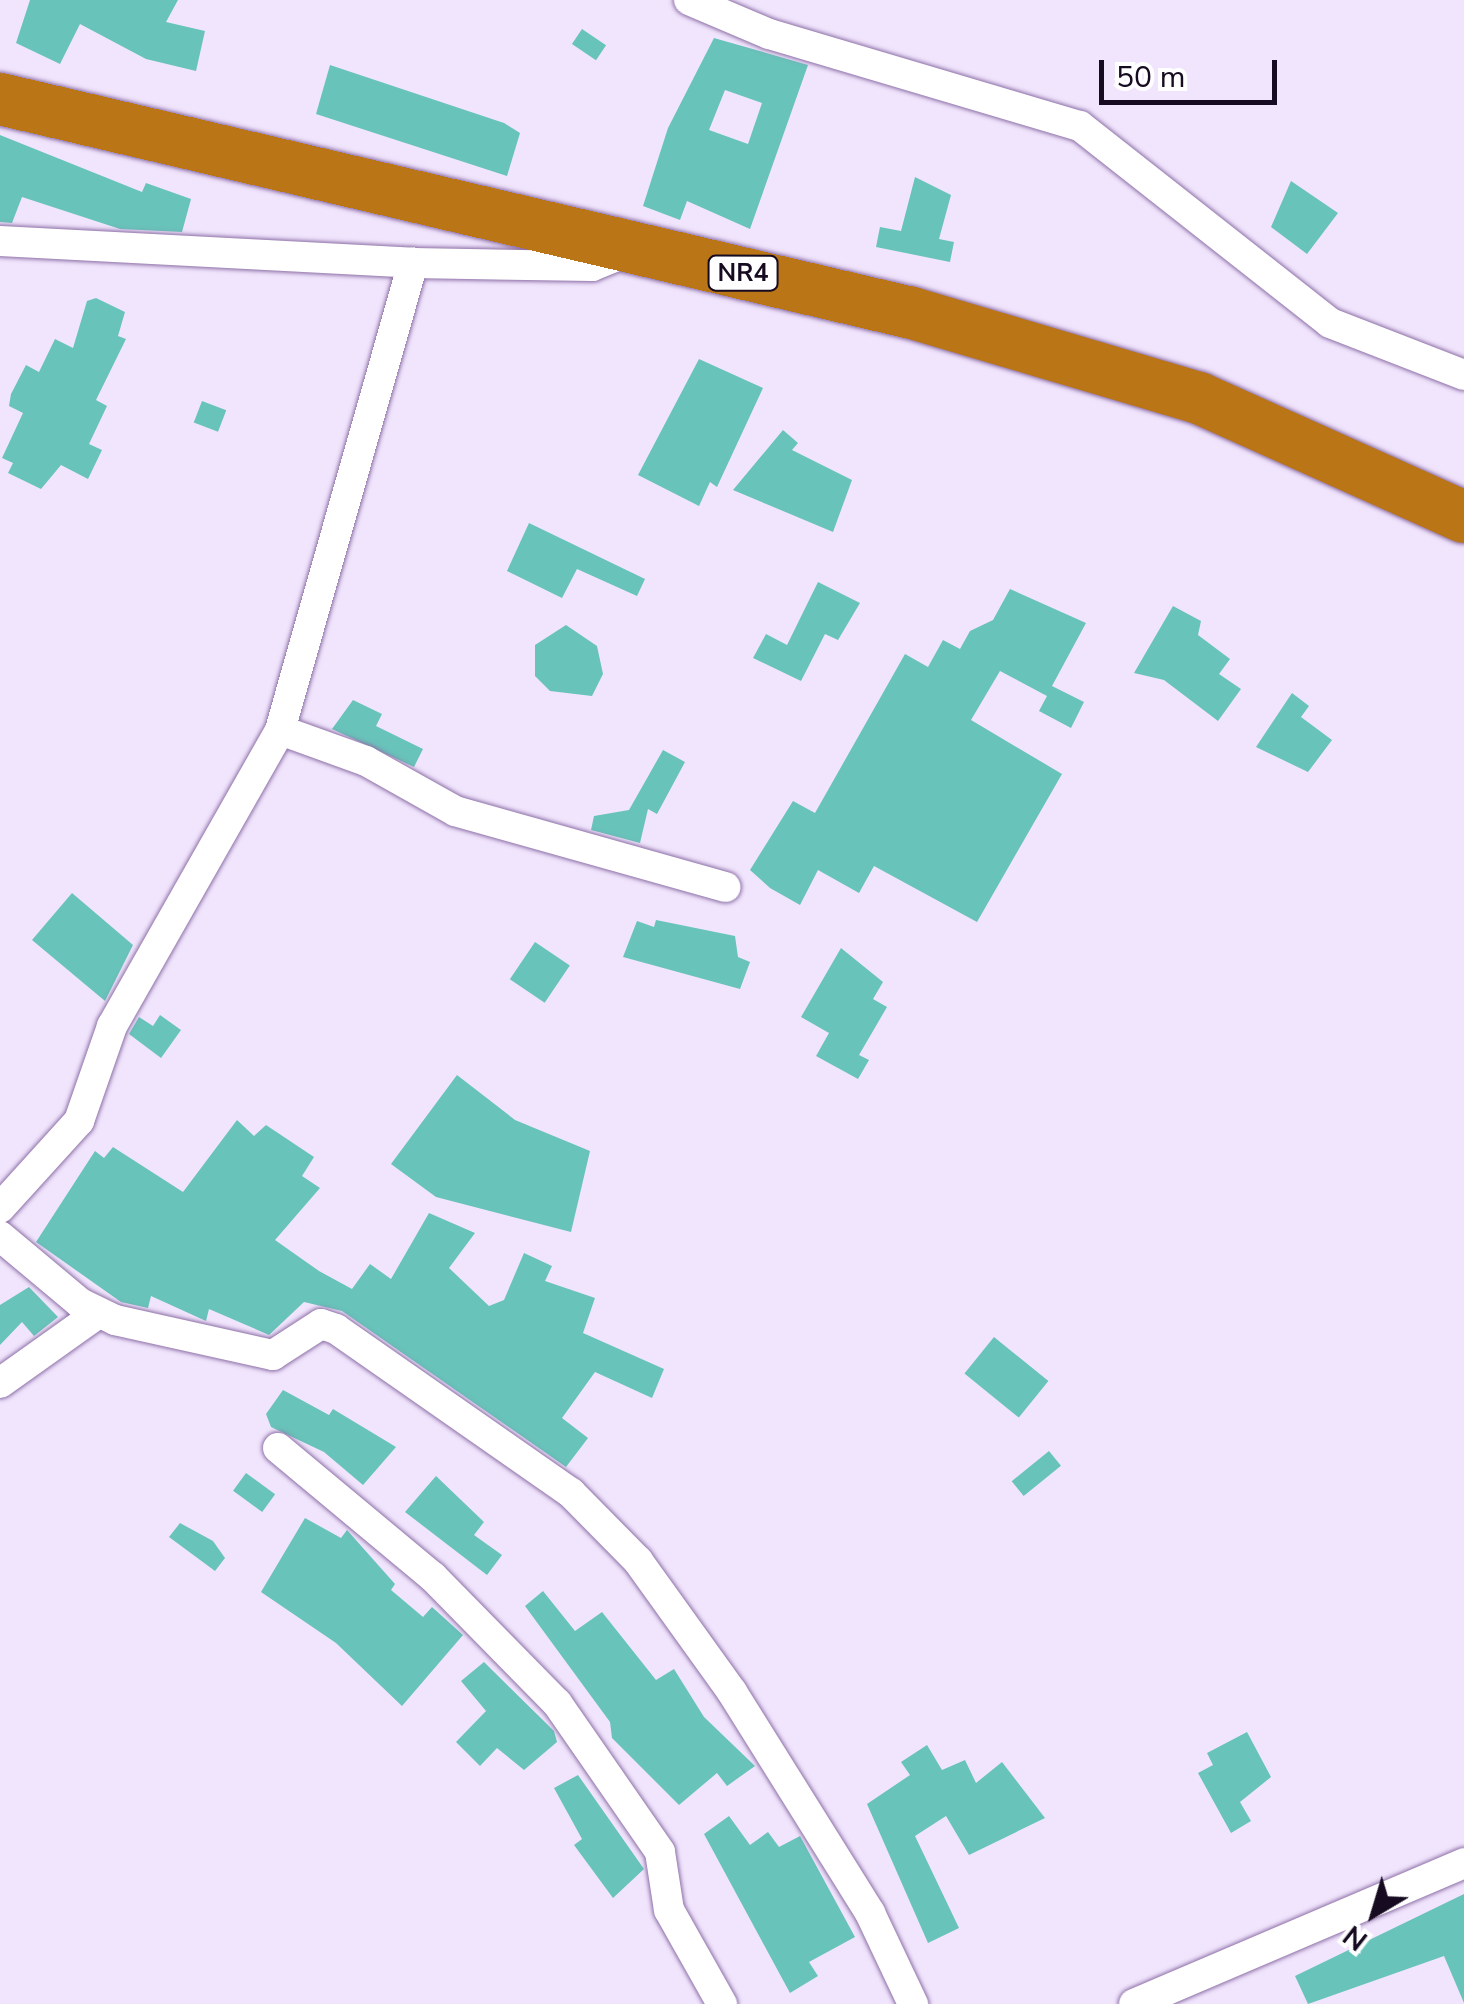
<!DOCTYPE html>
<style>
body{margin:0}
#map{position:relative;width:1464px;height:2004px;overflow:hidden;background:#f1e5fd;font-family:"Nunito Sans",sans-serif}
div>[style]{position:absolute}
.building>*{inset:0;background:#68c3ba;transform-origin:0 0}
.roads{filter:drop-shadow(0 0 2px #8d70a7) drop-shadow(0 0 2px #8d70a7)}
.street>*{height:30px;margin:-15px;padding:0 15px;transform-origin:15px;border-radius:15px;background:#fff}
.highway>*{height:52px;margin:-26px;padding:0 26px;transform-origin:26px;border-radius:26px;background:#b97516}
span{translate:-50% -50%;white-space:nowrap;text-align:center;line-height:1.15;-webkit-text-stroke:8px #fff;paint-order:stroke}
.shield-label span{padding:2px 8px;background:#fff;border:2px solid;border-radius:8px;-webkit-text-stroke-width:0}
.shield-label{font-size:25px;color:#160b20;font-weight:700}
.north{position:absolute;left:1324px;top:1864px;width:100px;height:100px;-webkit-text-stroke:8px #fff;paint-order:stroke;rotate:218deg;font-size:28px;font-weight:700;line-height:40px;text-align:center;color:#160b20}
.north::after{content:'';display:block;margin:auto;width:35px;height:45px;background:#160b20;clip-path:polygon(50% 0,100% 100%,50% 72%,0 100%)}
.scale{position:absolute;left:1099px;top:60px;width:178px;height:45px;box-sizing:border-box;border:5px solid #160b20;border-top:0;padding-left:12px;font-size:30px;line-height:35px;white-space:nowrap;color:#160b20;-webkit-text-stroke:8px #fff;paint-order:stroke}
</style>
<div id="map">
<div class="building">
<i style="clip-path:polygon(30px 0,178px 0,166px 22px,205px 31px,196px 71px,146px 59px,80px 24px,60px 64px,16px 43px)"></i>
<i style="left:582px;top:29px;width:29px;height:18px;rotate:34deg"></i>
<i style="clip-path:polygon(evenodd,714px 38px,808px 65px,750px 229px,687px 201px,680px 220px,643px 206px,668px 128px,714px 38px,725px 90px,762px 103px,748px 144px,709px 130px,725px 90px)"></i>
<i style="clip-path:polygon(330px 65px,504px 123px,520px 133px,507px 176px,316px 114px)"></i>
<i style="clip-path:polygon(0 135px,142px 192px,146px 183px,191px 199px,182px 232px,120px 229px,22px 197px,12px 223px,0 222px)"></i>
<i style="clip-path:polygon(915px 177px,951px 195px,939px 239px,954px 242px,950px 262px,876px 247px,880px 227px,901px 231px)"></i>
<i style="clip-path:polygon(1291px 181px,1338px 213px,1307px 254px,1271px 227px)"></i>
<i style="clip-path:polygon(96px 298px,125px 312px,118px 336px,126px 339px,96px 400px,107px 406px,89px 444px,102px 450px,88px 479px,61px 465px,41px 489px,8px 473px,13px 463px,2px 458px,23px 413px,9px 406px,11px 394px,26px 365px,39px 372px,55px 339px,73px 348px,87px 301px)"></i>
<i style="clip-path:polygon(699px 359px,763px 388px,717px 487px,710px 482px,699px 506px,638px 475px)"></i>
<i style="left:202px;top:401px;width:26px;height:23px;rotate:21deg"></i>
<i style="clip-path:polygon(783px 430px,798px 443px,792px 450px,852px 480px,833px 532px,733px 490px)"></i>
<i style="clip-path:polygon(529px 523px,645px 579px,637px 596px,577px 569px,562px 598px,507px 571px)"></i>
<i style="clip-path:polygon(818px 582px,860px 603px,838px 640px,825px 634px,801px 681px,753px 658px,766px 634px,787px 645px)"></i>
<i style="clip-path:polygon(1010px 589px,1086px 623px,1052px 686px,1084px 702px,1071px 728px,1039px 711px,1047px 696px,1000px 671px,971px 720px,1062px 774px,977px 922px,874px 866px,859px 893px,818px 870px,800px 905px,770px 888px,750px 870px,793px 801px,815px 813px,905px 654px,928px 667px,943px 640px,960px 649px,970px 631px,993px 620px)"></i>
<i style="clip-path:polygon(1173px 606px,1201px 621px,1198px 635px,1230px 659px,1219px 674px,1241px 689px,1218px 721px,1164px 680px,1134px 673px)"></i>
<i style="clip-path:polygon(566px 625px,597px 646px,603px 674px,592px 696px,550px 691px,535px 676px,535px 645px)"></i>
<i style="clip-path:polygon(1292px 693px,1309px 706px,1301px 717px,1332px 740px,1308px 772px,1256px 747px)"></i>
<i style="clip-path:polygon(353px 700px,382px 714px,376px 726px,423px 749px,414px 767px,332px 729px)"></i>
<i style="clip-path:polygon(663px 750px,685px 762px,657px 814px,648px 809px,640px 843px,591px 830px,594px 816px,629px 810px)"></i>
<i style="clip-path:polygon(72px 893px,133px 945px,105px 1001px,32px 940px)"></i>
<i style="clip-path:polygon(656px 920px,735px 936px,738px 957px,750px 962px,740px 989px,623px 957px,637px 921px,654px 927px)"></i>
<i style="left:535px;top:942px;width:42px;height:45px;rotate:34deg"></i>
<i style="clip-path:polygon(841px 948px,883px 982px,873px 999px,887px 1007px,859px 1055px,869px 1060px,858px 1079px,816px 1056px,829px 1033px,801px 1017px)"></i>
<i style="clip-path:polygon(160px 1015px,181px 1030px,161px 1058px,129px 1034px,139px 1017px,153px 1026px)"></i>
<i style="clip-path:polygon(457px 1075px,515px 1120px,590px 1151px,571px 1232px,436px 1197px,391px 1164px)"></i>
<i style="clip-path:polygon(237px 1120px,254px 1136px,266px 1125px,314px 1157px,302px 1176px,320px 1188px,275px 1240px,319px 1271px,352px 1289px,370px 1264px,391px 1279px,429px 1213px,475px 1233px,449px 1268px,489px 1306px,504px 1300px,524px 1253px,552px 1266px,545px 1281px,595px 1298px,583px 1333px,664px 1369px,652px 1398px,595px 1372px,562px 1418px,588px 1438px,566px 1467px,342px 1311px,304px 1302px,269px 1335px,209px 1309px,206px 1321px,151px 1296px,148px 1308px,121px 1302px,36px 1242px,95px 1151px,104px 1158px,113px 1147px,183px 1192px)"></i>
<i style="clip-path:polygon(29px 1287px,58px 1317px,34px 1336px,22px 1322px,0 1345px,0 1305px)"></i>
<i style="left:994px;top:1337px;width:70px;height:47px;rotate:39deg"></i>
<i style="clip-path:polygon(283px 1390px,329px 1415px,333px 1409px,396px 1447px,363px 1485px,324px 1452px,271px 1427px,266px 1414px)"></i>
<i style="left:1049px;top:1451px;width:19px;height:48px;rotate:51deg"></i>
<i style="left:246px;top:1473px;width:36px;height:22px;rotate:36deg"></i>
<i style="clip-path:polygon(436px 1476px,484px 1522px,474px 1535px,502px 1555px,487px 1575px,405px 1512px)"></i>
<i style="clip-path:polygon(305px 1518px,341px 1538px,347px 1530px,395px 1584px,391px 1590px,423px 1617px,432px 1607px,463px 1635px,402px 1706px,336px 1643px,261px 1592px)"></i>
<i style="clip-path:polygon(180px 1523px,213px 1541px,225px 1558px,215px 1571px,169px 1537px)"></i>
<i style="clip-path:polygon(543px 1591px,575px 1631px,602px 1612px,656px 1680px,674px 1669px,704px 1717px,755px 1766px,727px 1786px,717px 1773px,679px 1805px,612px 1738px,610px 1722px,525px 1606px)"></i>
<i style="clip-path:polygon(484px 1662px,554px 1731px,557px 1742px,524px 1770px,497px 1748px,480px 1766px,456px 1742px,486px 1711px,461px 1681px)"></i>
<i style="clip-path:polygon(1247px 1732px,1271px 1777px,1240px 1802px,1251px 1821px,1231px 1833px,1198px 1773px,1213px 1765px,1207px 1753px)"></i>
<i style="clip-path:polygon(927px 1745px,942px 1770px,965px 1760px,976px 1783px,1002px 1762px,1045px 1818px,969px 1855px,946px 1816px,915px 1836px,959px 1928px,928px 1943px,867px 1804px,910px 1775px,901px 1762px)"></i>
<i style="clip-path:polygon(578px 1775px,644px 1869px,613px 1898px,574px 1845px,582px 1839px,554px 1788px)"></i>
<i style="clip-path:polygon(729px 1816px,750px 1845px,768px 1832px,779px 1847px,800px 1836px,855px 1937px,809px 1962px,818px 1976px,790px 1993px,704px 1834px)"></i>
<i style="clip-path:polygon(1464px 1894px,1464px 2003px,1444px 1956px,1308px 2004px,1295px 1976px)"></i>
</div>
<div class="roads">
<div class="street">
<i style="left:689px;top:0;width:87px;rotate:23deg"></i>
<i style="left:769px;top:34px;width:324px;rotate:16.5deg"></i>
<i style="left:1080px;top:126px;width:318px;rotate:38.2deg"></i>
<i style="left:1330px;top:323px;width:144px;rotate:21.2deg"></i>
<i style="left:0;top:241px;width:414px;rotate:3deg"></i>
<i style="left:413px;top:263px;width:179px;rotate:1deg"></i>
<i style="left:592px;top:266px;width:40px;rotate:-22deg"></i>
<i style="left:280px;top:730px;width:91px;rotate:19.8deg"></i>
<i style="left:366px;top:761px;width:102px;rotate:29.3deg"></i>
<i style="left:455px;top:811px;width:281px;rotate:15.7deg"></i>
<i style="left:0;top:1208px;width:118px;rotate:-47.8deg"></i>
<i style="left:79px;top:1121px;width:101px;rotate:-70.8deg"></i>
<i style="left:112px;top:1026px;width:340px;rotate:-60.4deg"></i>
<i style="left:280px;top:730px;width:486px;rotate:-74.1deg"></i>
<i style="left:0;top:1236px;width:104px;rotate:39.9deg"></i>
<i style="left:80px;top:1303px;width:39px;rotate:26deg"></i>
<i style="left:115px;top:1320px;width:162px;rotate:12.5deg"></i>
<i style="left:273px;top:1355px;width:57px;rotate:-32.9deg"></i>
<i style="left:321px;top:1324px;width:16px;rotate:18deg"></i>
<i style="left:336px;top:1329px;width:287px;rotate:34.9deg"></i>
<i style="left:571px;top:1493px;width:95px;rotate:45.4deg"></i>
<i style="left:638px;top:1561px;width:161px;rotate:54.3deg"></i>
<i style="left:732px;top:1692px;width:261px;rotate:58deg"></i>
<i style="left:870px;top:1913px;width:101px;rotate:64.7deg"></i>
<i style="left:0;top:1383px;width:119px;rotate:-35.4deg"></i>
<i style="left:278px;top:1448px;width:202px;rotate:39.8deg"></i>
<i style="left:433px;top:1577px;width:177px;rotate:45.5deg"></i>
<i style="left:557px;top:1703px;width:181px;rotate:55.3deg"></i>
<i style="left:660px;top:1852px;width:59px;rotate:81.2deg"></i>
<i style="left:669px;top:1910px;width:108px;rotate:60.6deg"></i>
<i style="left:1134px;top:2004px;width:359px;rotate:-23.1deg"></i>
</div>
<div class="highway">
<i style="left:0;top:99px;width:937px;rotate:13.21deg"></i>
<i style="left:912px;top:313px;width:299px;rotate:16.5deg"></i>
<i style="left:1199px;top:398px;width:290px;rotate:24.2deg"></i>
</div>
</div>
<div class="shield-label">
<span style="left:743px;top:273px">NR4</span>
</div>
<div class="north">N</div>
<div class="scale">50 m</div>
</div>
